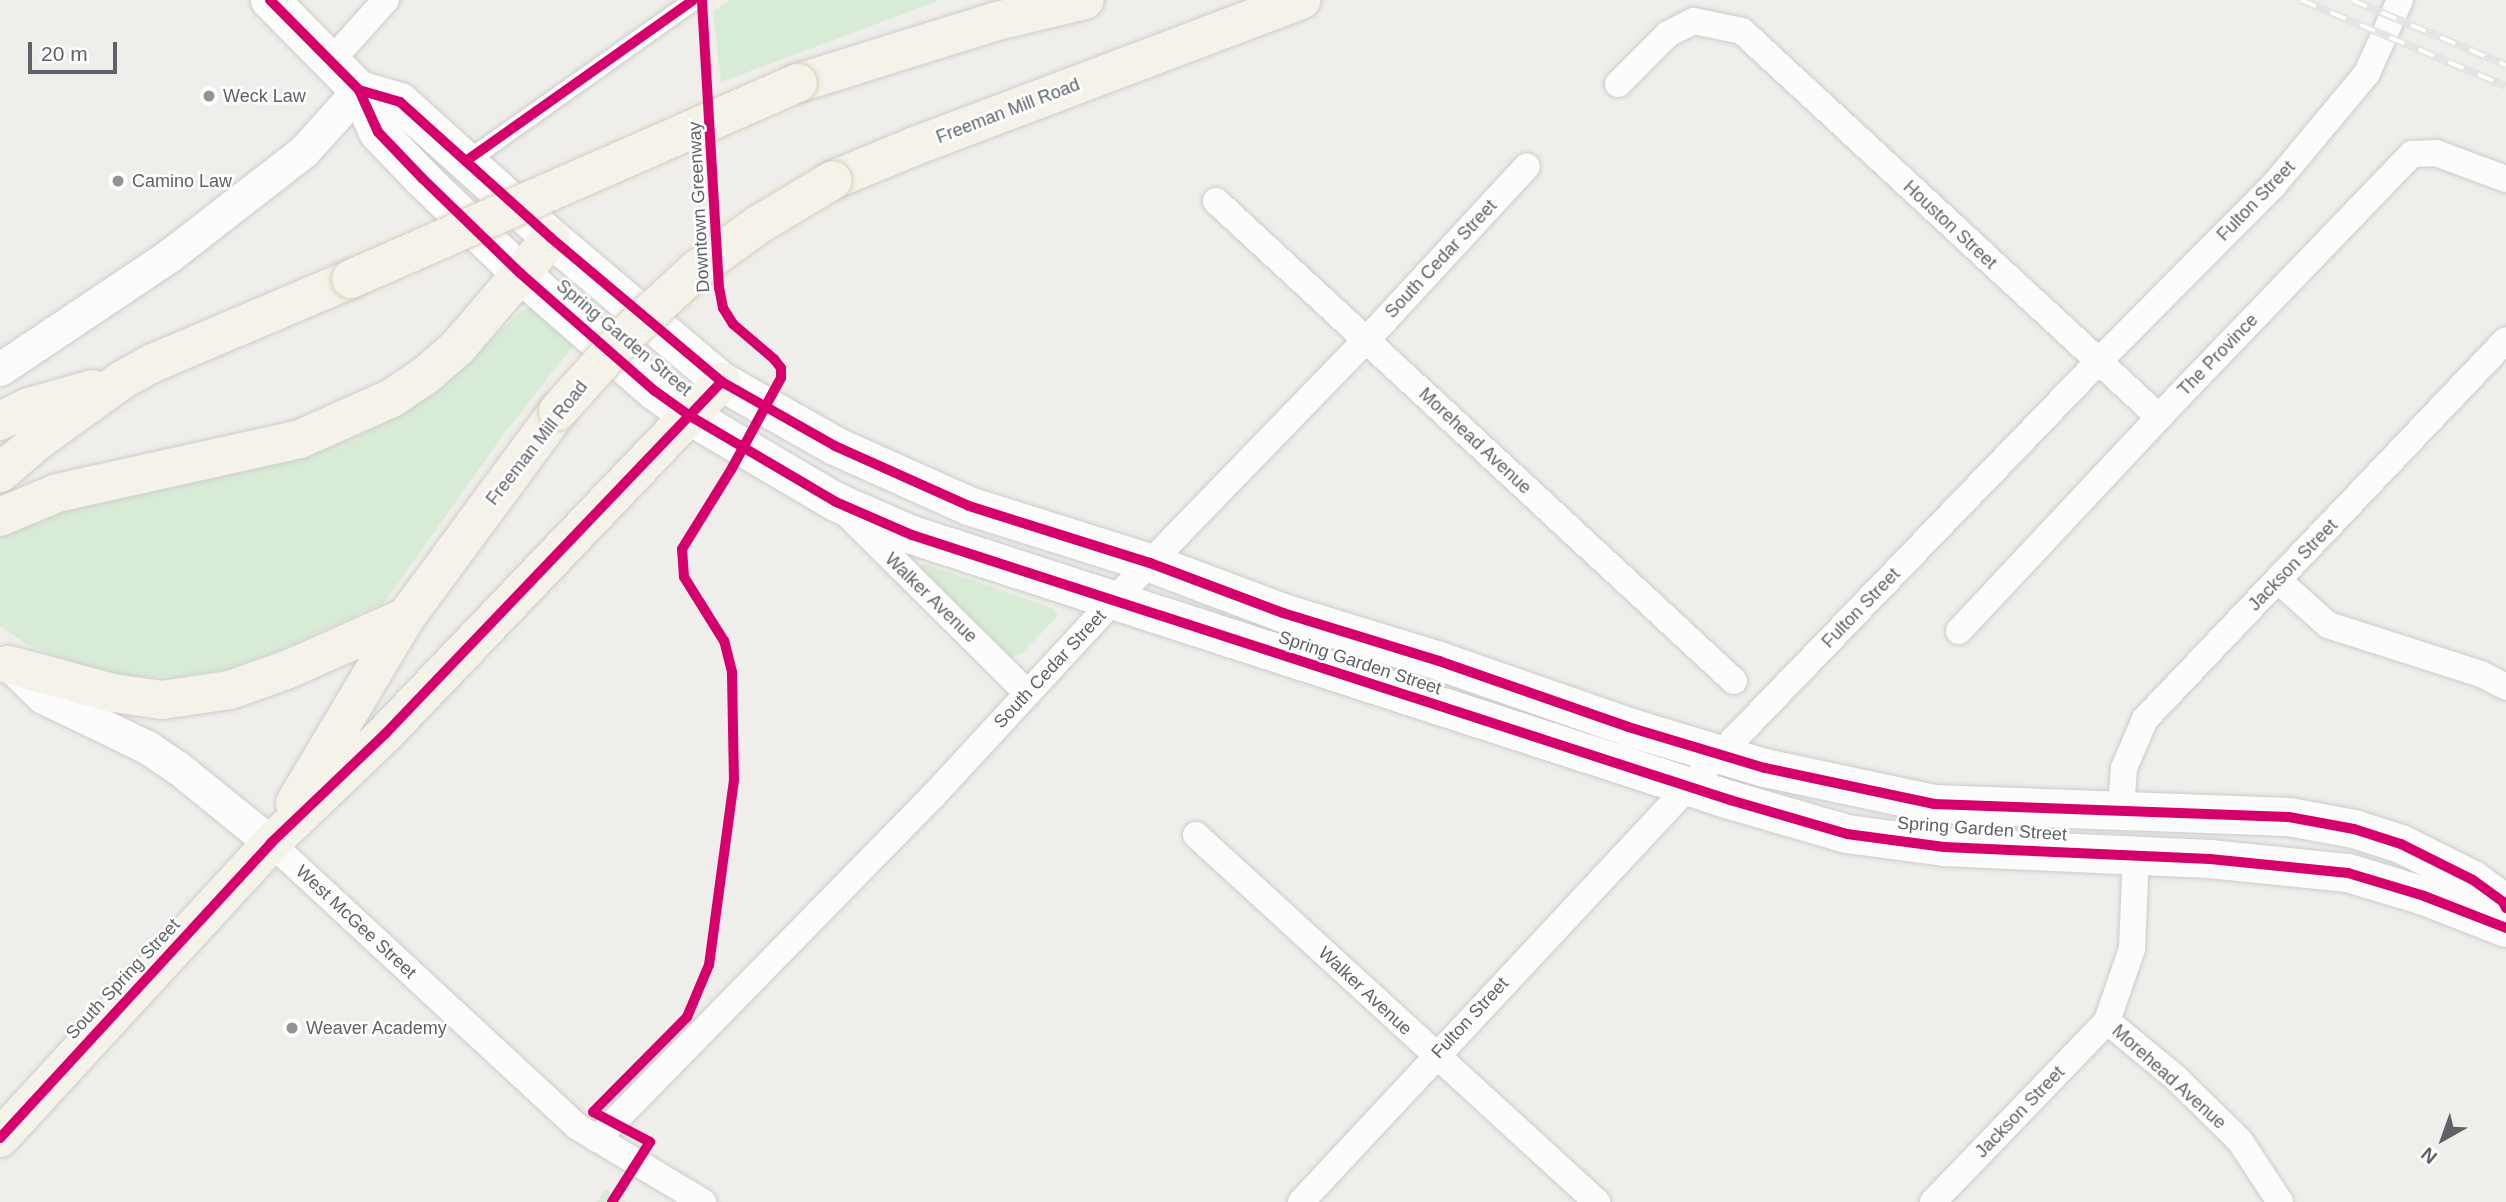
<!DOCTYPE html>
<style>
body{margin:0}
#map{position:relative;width:2506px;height:1202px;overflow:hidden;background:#efeeea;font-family:Arial,sans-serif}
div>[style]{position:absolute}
.green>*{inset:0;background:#d8ebd6}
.roads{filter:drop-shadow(0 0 2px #cbcccc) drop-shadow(0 0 2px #cbcccc)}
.pedestrian>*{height:19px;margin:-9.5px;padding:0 9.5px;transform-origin:9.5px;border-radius:9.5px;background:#fdfcfc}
.minor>*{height:26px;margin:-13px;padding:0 13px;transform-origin:13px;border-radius:13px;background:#fdfcfc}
.tertiary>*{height:33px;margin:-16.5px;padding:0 16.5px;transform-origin:16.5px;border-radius:16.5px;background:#fdfcfc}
.secondary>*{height:38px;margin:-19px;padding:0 19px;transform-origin:19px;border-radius:19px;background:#fdfcfc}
.primary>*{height:38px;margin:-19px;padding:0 19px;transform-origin:19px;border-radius:19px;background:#f4f2e9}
.rail>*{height:8px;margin-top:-4px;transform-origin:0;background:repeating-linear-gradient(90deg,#fff 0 16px,#e4e4e4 0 32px);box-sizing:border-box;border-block:2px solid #e4e4e4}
.bridges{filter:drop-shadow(0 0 2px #d7ceb8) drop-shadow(0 0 2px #d7ceb8)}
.primary-bridge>*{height:38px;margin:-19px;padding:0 19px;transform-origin:19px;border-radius:19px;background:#f4f2e9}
.cycleway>*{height:10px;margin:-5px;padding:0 5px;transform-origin:5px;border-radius:5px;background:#d6006c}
.dots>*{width:19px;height:19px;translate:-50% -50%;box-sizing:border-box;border:4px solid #fff;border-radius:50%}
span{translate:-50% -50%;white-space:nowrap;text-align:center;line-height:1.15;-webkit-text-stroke:5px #fff;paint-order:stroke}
.poi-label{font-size:18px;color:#5f6368}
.left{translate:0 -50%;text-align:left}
.street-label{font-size:18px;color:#5f6368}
.north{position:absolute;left:2408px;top:1104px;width:70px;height:70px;-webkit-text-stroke:5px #fff;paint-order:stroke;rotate:220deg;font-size:19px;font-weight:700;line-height:28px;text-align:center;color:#5f6368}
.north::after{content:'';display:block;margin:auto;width:24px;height:32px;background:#5f6368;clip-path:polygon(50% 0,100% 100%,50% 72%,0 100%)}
.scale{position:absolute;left:28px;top:42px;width:89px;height:32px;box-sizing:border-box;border:4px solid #5f6368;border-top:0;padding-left:9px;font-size:21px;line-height:24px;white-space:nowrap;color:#5f6368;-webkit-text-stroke:5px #fff;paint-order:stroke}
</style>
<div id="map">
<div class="green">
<i style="clip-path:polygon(731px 0,940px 0,721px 82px,713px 11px)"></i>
<i style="clip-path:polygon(531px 307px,573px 346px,503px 435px,385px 602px,276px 652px,228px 669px,177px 677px,127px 676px,73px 664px,26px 644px,0 626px,0 535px,29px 517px,330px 448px,384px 424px,448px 381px,521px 311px)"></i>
<i style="clip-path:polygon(924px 564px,1053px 608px,1058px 616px,1022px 653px,1011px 658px,919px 568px)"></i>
<i style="clip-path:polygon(605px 1189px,626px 1202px,597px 1202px)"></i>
</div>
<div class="roads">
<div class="pedestrian">
<i style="left:466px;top:161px;width:278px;rotate:-35.3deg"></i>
</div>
<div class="minor">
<i style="left:331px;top:61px;width:82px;rotate:-48deg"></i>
<i style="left:1618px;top:84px;width:71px;rotate:-45deg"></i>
<i style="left:1668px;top:34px;width:29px;rotate:-27deg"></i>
<i style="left:1694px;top:21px;width:49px;rotate:11.8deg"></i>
<i style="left:1742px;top:31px;width:568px;rotate:42.79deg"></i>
<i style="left:1216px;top:201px;width:706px;rotate:42.82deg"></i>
<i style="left:844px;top:511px;width:258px;rotate:44.8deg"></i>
<i style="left:2279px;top:581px;width:66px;rotate:41.9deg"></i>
<i style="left:2328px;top:625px;width:161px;rotate:17.8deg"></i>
<i style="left:2481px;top:674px;width:28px;rotate:27deg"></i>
<i style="left:1959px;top:631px;width:319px;rotate:-46.9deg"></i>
<i style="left:2177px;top:398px;width:339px;rotate:-46.1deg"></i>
<i style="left:2412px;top:154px;width:24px;rotate:-2deg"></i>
<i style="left:2436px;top:153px;width:75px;rotate:20.4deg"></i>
<i style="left:2121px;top:810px;width:42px;rotate:-85.9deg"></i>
<i style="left:2124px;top:768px;width:53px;rotate:-66.8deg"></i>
<i style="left:2145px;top:719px;width:523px;rotate:-46.39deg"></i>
<i style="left:1196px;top:835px;width:544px;rotate:42.47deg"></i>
<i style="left:271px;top:843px;width:418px;rotate:42.8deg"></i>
<i style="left:578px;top:1127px;width:146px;rotate:31deg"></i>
<i style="left:2107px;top:1021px;width:91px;rotate:39.6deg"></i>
<i style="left:2177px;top:1079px;width:88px;rotate:44.5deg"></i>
<i style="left:2240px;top:1141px;width:73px;rotate:56.7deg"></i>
<i style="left:597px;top:1139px;width:480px;rotate:-45.6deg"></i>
<i style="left:933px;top:796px;width:265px;rotate:-47.3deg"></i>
<i style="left:1113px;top:601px;width:391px;rotate:-45.9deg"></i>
<i style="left:1385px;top:320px;width:209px;rotate:-47.3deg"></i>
<i style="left:1301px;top:1202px;width:567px;rotate:-47deg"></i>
<i style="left:1688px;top:787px;width:591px;rotate:-46.03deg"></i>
<i style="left:2098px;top:362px;width:248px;rotate:-45.2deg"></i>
<i style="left:2273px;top:186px;width:147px;rotate:-50.2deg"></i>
<i style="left:2367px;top:73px;width:80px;rotate:-65.7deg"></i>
<i style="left:1933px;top:1202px;width:251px;rotate:-46.1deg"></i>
<i style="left:2107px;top:1021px;width:76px;rotate:-70.9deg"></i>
<i style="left:2132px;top:949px;width:94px;rotate:-87.6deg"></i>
</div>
<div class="tertiary">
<i style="left:0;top:369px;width:205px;rotate:-33.8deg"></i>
<i style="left:170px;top:255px;width:168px;rotate:-37.8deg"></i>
<i style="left:303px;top:152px;width:84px;rotate:-47.9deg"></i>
<i style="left:7px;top:662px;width:50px;rotate:44.2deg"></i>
<i style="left:43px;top:697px;width:115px;rotate:25.7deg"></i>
<i style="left:147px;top:747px;width:36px;rotate:34deg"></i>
<i style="left:177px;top:767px;width:121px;rotate:39deg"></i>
</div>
<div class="secondary">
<i style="left:270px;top:0;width:127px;rotate:45.3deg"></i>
<i style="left:359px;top:90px;width:46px;rotate:65.7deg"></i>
<i style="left:378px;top:132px;width:64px;rotate:46.3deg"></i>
<i style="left:422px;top:178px;width:136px;rotate:44.1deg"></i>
<i style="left:520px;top:273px;width:179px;rotate:41.2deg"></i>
<i style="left:655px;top:391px;width:43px;rotate:35.5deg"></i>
<i style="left:690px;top:416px;width:169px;rotate:30.5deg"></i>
<i style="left:836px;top:502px;width:83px;rotate:23.5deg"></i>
<i style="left:912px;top:535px;width:860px;rotate:17.95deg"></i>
<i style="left:1730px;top:800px;width:122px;rotate:16.2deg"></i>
<i style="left:1847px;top:834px;width:98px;rotate:7.6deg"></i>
<i style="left:1944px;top:847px;width:266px;rotate:2.6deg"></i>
<i style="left:2210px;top:859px;width:139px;rotate:5.8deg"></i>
<i style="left:2348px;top:873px;width:79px;rotate:16.8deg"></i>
<i style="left:2424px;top:896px;width:88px;rotate:21.3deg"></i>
<i style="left:359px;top:90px;width:43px;rotate:16.3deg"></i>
<i style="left:400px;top:102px;width:203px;rotate:42deg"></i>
<i style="left:551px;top:238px;width:224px;rotate:40.1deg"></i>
<i style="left:722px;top:382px;width:130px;rotate:29.5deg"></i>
<i style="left:835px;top:446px;width:147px;rotate:24.1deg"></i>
<i style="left:969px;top:506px;width:190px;rotate:17.5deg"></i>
<i style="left:1150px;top:563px;width:142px;rotate:20.6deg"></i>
<i style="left:1283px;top:613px;width:163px;rotate:17.1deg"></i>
<i style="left:1439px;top:661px;width:200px;rotate:19.2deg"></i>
<i style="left:1628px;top:727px;width:143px;rotate:16.7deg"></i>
<i style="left:1765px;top:768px;width:173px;rotate:12deg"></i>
<i style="left:1934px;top:804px;width:355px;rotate:2.1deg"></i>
<i style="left:2289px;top:817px;width:66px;rotate:10.5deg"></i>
<i style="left:2354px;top:829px;width:49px;rotate:17.7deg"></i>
<i style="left:2401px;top:844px;width:80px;rotate:26.6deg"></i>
<i style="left:2473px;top:880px;width:37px;rotate:36deg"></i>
<i style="left:2503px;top:902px;width:7px;rotate:63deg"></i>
</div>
<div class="primary">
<i style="left:798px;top:83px;width:208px;rotate:-17.3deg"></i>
<i style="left:997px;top:21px;width:90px;rotate:-13.4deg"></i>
<i style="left:833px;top:180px;width:89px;rotate:-22.5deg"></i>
<i style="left:915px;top:146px;width:413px;rotate:-20.7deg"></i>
<i style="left:0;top:421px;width:32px;rotate:-26deg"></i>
<i style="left:29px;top:407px;width:66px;rotate:-15.7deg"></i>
<i style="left:0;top:473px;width:52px;rotate:-40.4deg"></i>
<i style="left:40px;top:439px;width:101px;rotate:-35.7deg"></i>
<i style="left:122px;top:380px;width:35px;rotate:-29deg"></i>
<i style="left:153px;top:363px;width:215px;rotate:-23deg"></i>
<i style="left:0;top:517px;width:62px;rotate:-22.8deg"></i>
<i style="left:57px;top:493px;width:249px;rotate:-12.5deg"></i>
<i style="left:300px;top:439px;width:101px;rotate:-24deg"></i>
<i style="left:392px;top:398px;width:41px;rotate:-34.1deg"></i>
<i style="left:426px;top:375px;width:43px;rotate:-41.2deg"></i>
<i style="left:458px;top:347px;width:143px;rotate:-49.5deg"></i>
<i style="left:10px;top:665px;width:107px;rotate:15.2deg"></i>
<i style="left:113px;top:693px;width:49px;rotate:8.1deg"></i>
<i style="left:162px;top:700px;width:69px;rotate:-8.4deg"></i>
<i style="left:230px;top:690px;width:63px;rotate:-19.6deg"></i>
<i style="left:289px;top:669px;width:128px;rotate:-24deg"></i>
<i style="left:295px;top:803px;width:217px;rotate:-59.2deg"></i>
<i style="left:406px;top:617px;width:256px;rotate:-53.6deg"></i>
<i style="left:0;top:1138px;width:401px;rotate:-47.4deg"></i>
<i style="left:271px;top:843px;width:159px;rotate:-43.7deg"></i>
<i style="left:386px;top:733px;width:486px;rotate:-46.3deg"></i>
</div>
</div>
<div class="rail">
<i style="left:2301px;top:0;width:222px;rotate:22.8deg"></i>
<i style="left:2352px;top:0;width:167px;rotate:22.9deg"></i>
</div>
<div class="bridges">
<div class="primary-bridge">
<i style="left:351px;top:279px;width:488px;rotate:-23.7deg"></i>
<i style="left:558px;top:411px;width:103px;rotate:-48.1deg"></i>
<i style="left:627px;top:334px;width:94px;rotate:-42.8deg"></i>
<i style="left:696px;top:270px;width:77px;rotate:-36deg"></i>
<i style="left:758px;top:225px;width:87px;rotate:-31deg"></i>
</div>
</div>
<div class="cycleway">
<i style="left:270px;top:0;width:127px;rotate:45.3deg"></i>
<i style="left:359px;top:90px;width:46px;rotate:65.7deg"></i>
<i style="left:378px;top:132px;width:64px;rotate:46.3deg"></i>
<i style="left:422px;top:178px;width:136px;rotate:44.1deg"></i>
<i style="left:520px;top:273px;width:179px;rotate:41.2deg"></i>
<i style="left:655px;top:391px;width:43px;rotate:35.5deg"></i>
<i style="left:690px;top:416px;width:169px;rotate:30.5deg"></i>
<i style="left:836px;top:502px;width:83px;rotate:23.5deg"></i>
<i style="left:912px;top:535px;width:860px;rotate:17.95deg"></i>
<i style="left:1730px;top:800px;width:122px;rotate:16.2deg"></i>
<i style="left:1847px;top:834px;width:98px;rotate:7.6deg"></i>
<i style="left:1944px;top:847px;width:266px;rotate:2.6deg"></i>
<i style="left:2210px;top:859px;width:139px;rotate:5.8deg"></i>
<i style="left:2348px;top:873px;width:79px;rotate:16.8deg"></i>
<i style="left:2424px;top:896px;width:88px;rotate:21.3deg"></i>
<i style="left:359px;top:90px;width:43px;rotate:16.3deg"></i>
<i style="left:400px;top:102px;width:203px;rotate:42deg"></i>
<i style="left:551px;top:238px;width:224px;rotate:40.1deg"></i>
<i style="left:722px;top:382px;width:130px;rotate:29.5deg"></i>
<i style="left:835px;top:446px;width:147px;rotate:24.1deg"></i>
<i style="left:969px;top:506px;width:190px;rotate:17.5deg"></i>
<i style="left:1150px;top:563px;width:142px;rotate:20.6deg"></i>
<i style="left:1283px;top:613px;width:163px;rotate:17.1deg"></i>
<i style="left:1439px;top:661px;width:200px;rotate:19.2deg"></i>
<i style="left:1628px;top:727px;width:143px;rotate:16.7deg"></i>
<i style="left:1765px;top:768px;width:173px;rotate:12deg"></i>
<i style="left:1934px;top:804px;width:355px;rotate:2.1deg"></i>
<i style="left:2289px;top:817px;width:66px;rotate:10.5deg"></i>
<i style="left:2354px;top:829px;width:49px;rotate:17.7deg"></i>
<i style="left:2401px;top:844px;width:80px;rotate:26.6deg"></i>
<i style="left:2473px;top:880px;width:37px;rotate:36deg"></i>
<i style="left:2503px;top:902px;width:7px;rotate:63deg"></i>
<i style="left:466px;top:161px;width:278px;rotate:-35.3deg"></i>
<i style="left:0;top:1138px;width:401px;rotate:-47.4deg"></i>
<i style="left:271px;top:843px;width:159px;rotate:-43.7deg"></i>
<i style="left:386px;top:733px;width:486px;rotate:-46.3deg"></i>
<i style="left:612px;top:1202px;width:71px;rotate:-57.7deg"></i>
<i style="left:650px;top:1142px;width:64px;rotate:-152.2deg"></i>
<i style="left:593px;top:1112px;width:134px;rotate:-45.3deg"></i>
<i style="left:687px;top:1017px;width:56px;rotate:-67.1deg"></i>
<i style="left:709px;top:965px;width:187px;rotate:-82.3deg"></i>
<i style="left:734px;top:780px;width:108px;rotate:-91.1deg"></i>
<i style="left:732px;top:672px;width:32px;rotate:-104deg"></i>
<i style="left:724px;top:641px;width:75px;rotate:-122deg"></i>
<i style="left:684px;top:577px;width:28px;rotate:-94deg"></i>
<i style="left:682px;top:549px;width:93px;rotate:-58.2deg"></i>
<i style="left:731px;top:470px;width:105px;rotate:-61.5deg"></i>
<i style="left:781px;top:378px;width:10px;rotate:-90deg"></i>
<i style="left:781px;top:368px;width:11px;rotate:-128deg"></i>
<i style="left:774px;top:359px;width:54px;rotate:-139.5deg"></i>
<i style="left:733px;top:324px;width:19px;rotate:-122deg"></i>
<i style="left:723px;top:308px;width:20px;rotate:-101deg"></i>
<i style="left:719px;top:288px;width:289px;rotate:-93.4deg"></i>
</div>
<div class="dots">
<i style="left:209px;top:96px;background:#919496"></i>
<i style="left:118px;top:181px;background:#919496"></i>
<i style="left:292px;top:1028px;background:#919496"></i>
</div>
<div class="poi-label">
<span class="left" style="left:223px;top:96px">Weck Law</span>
<span class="left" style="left:132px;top:181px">Camino Law</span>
<span class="left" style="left:306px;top:1028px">Weaver Academy</span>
</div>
<div class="street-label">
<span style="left:1008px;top:111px;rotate:-21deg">Freeman Mill Road</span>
<span style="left:2256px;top:201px;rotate:-46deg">Fulton Street</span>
<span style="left:699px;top:207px;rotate:-93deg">Downtown Greenway</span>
<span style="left:1950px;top:225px;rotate:43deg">Houston Street</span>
<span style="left:1441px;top:259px;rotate:-47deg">South Cedar Street</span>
<span style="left:624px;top:338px;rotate:40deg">Spring Garden Street</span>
<span style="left:2218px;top:355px;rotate:-46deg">The Province</span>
<span style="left:1475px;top:441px;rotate:43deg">Morehead Avenue</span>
<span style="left:537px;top:443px;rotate:-52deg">Freeman Mill Road</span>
<span style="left:2293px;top:565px;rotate:-46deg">Jackson Street</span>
<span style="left:931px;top:598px;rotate:44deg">Walker Avenue</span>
<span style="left:1861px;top:608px;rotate:-46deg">Fulton Street</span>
<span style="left:1360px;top:663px;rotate:18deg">Spring Garden Street</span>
<span style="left:1050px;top:669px;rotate:-47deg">South Cedar Street</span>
<span style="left:1982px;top:829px;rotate:4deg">Spring Garden Street</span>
<span style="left:356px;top:922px;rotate:43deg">West McGee Street</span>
<span style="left:123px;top:979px;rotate:-47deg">South Spring Street</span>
<span style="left:1365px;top:991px;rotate:43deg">Walker Avenue</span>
<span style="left:1470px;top:1018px;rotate:-47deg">Fulton Street</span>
<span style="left:2169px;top:1077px;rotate:42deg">Morehead Avenue</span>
<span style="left:2020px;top:1112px;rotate:-46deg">Jackson Street</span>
</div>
<div class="north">N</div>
<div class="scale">20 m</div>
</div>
